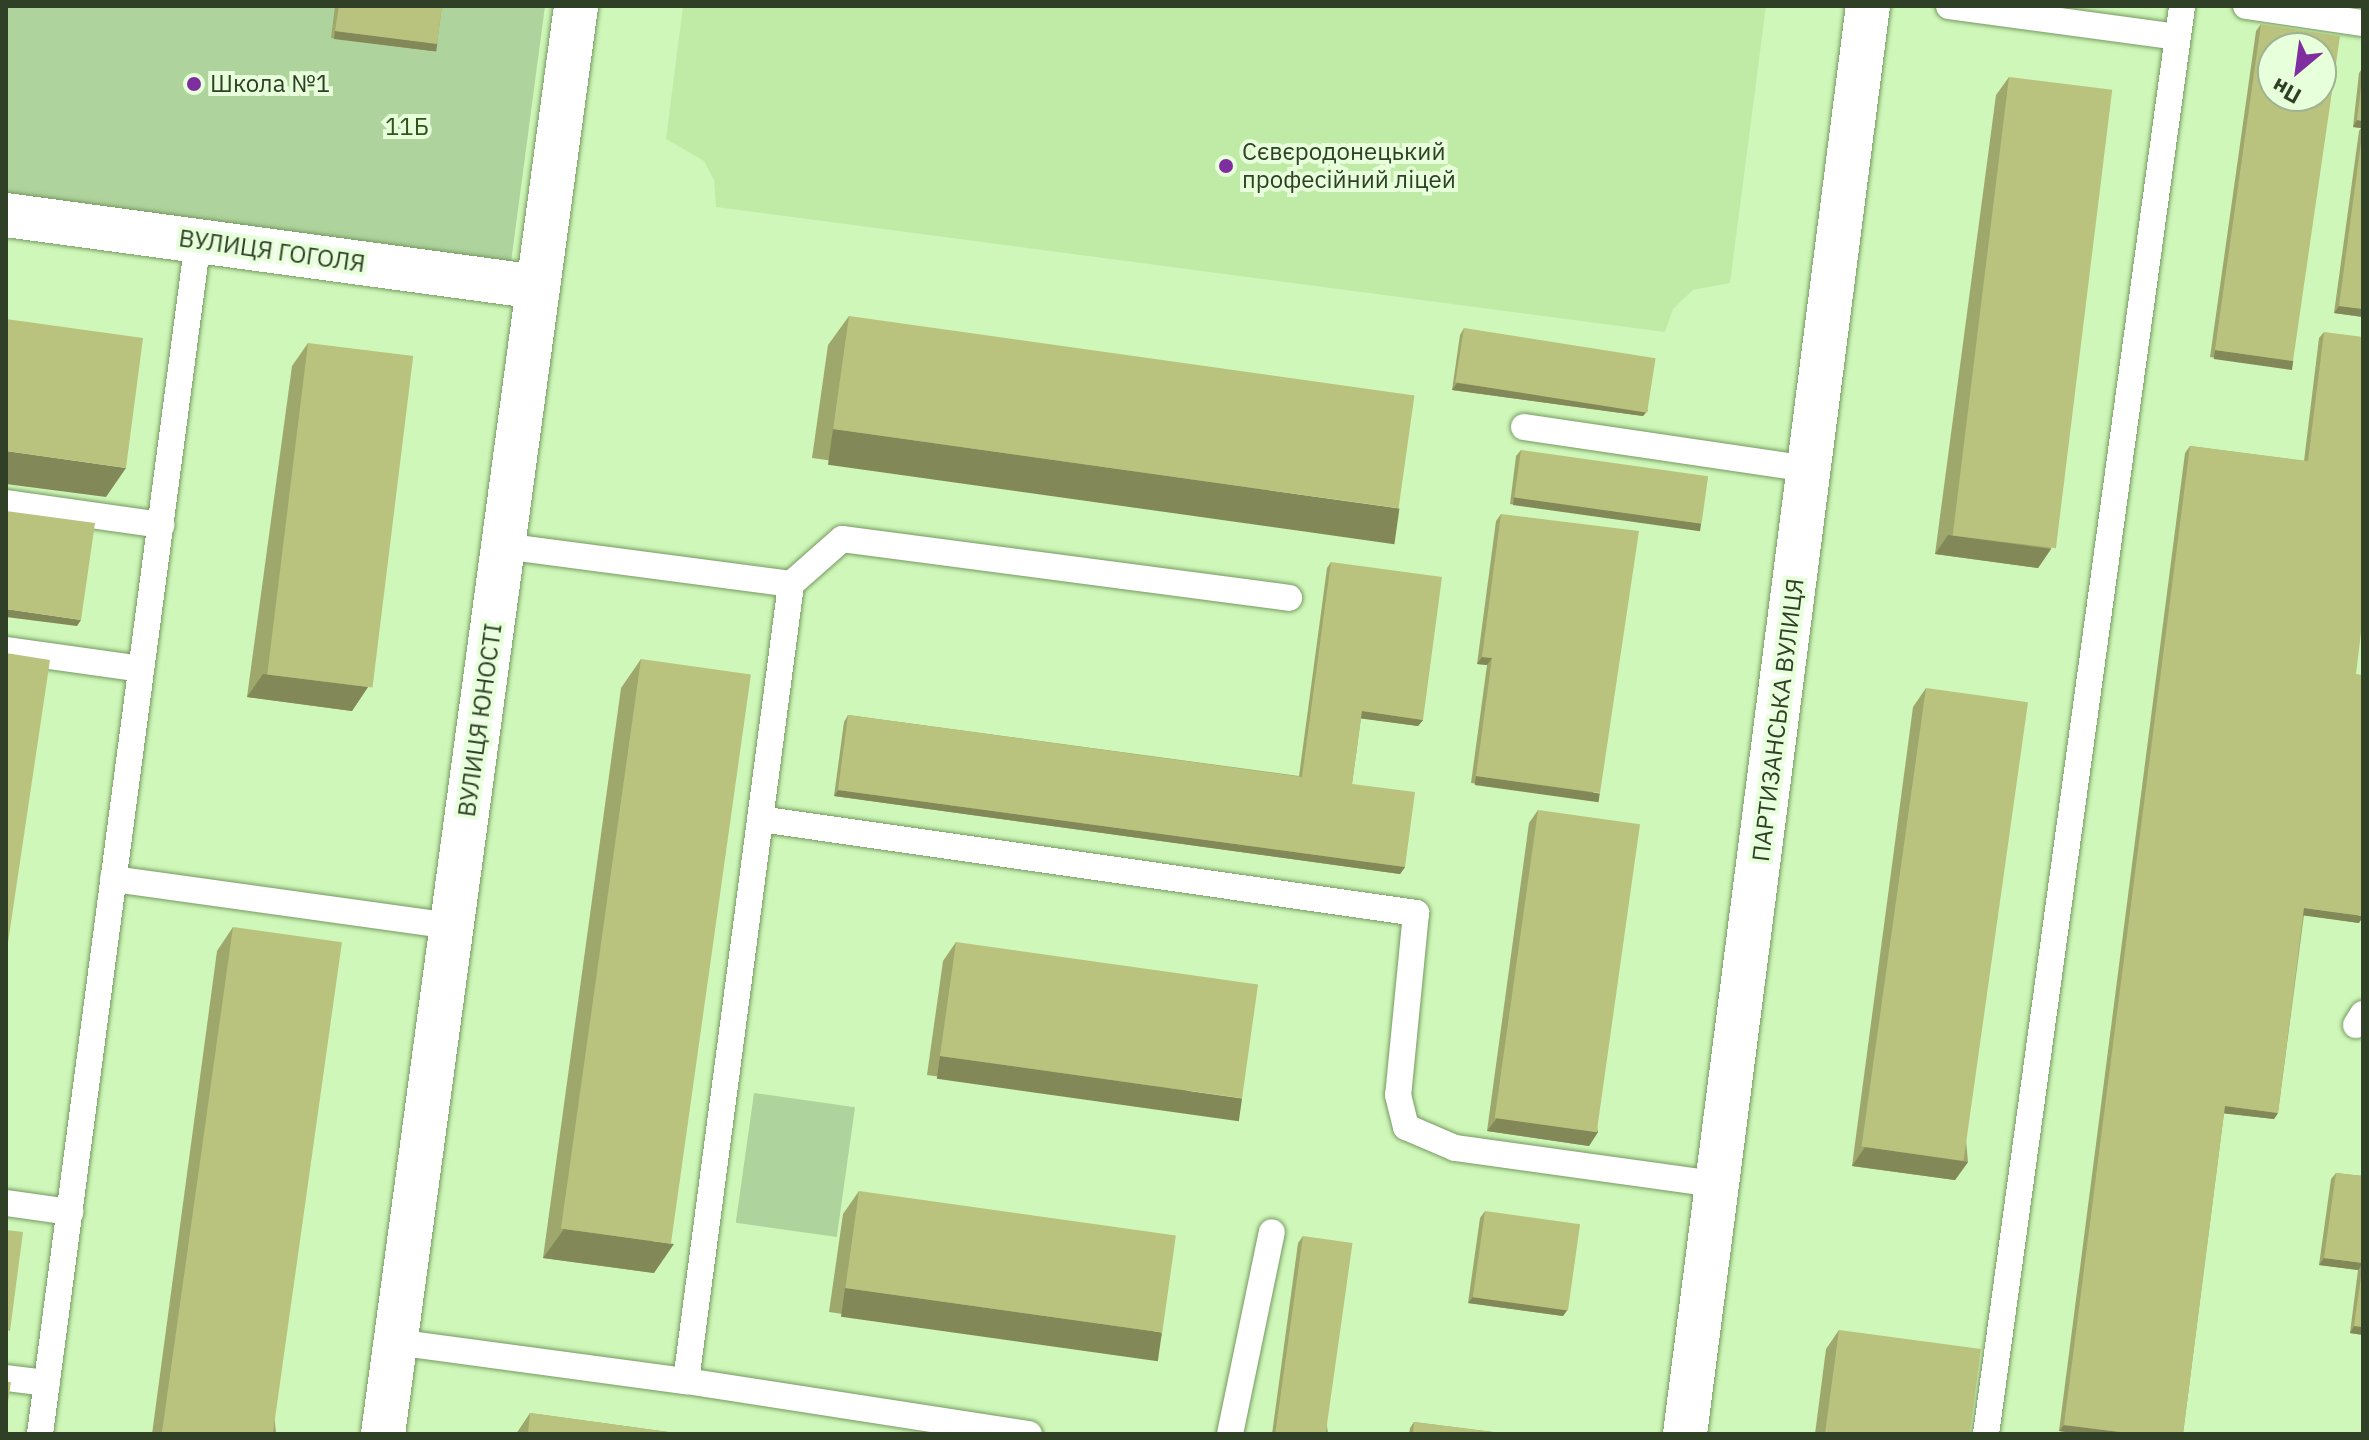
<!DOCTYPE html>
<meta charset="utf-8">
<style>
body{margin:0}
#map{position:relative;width:2369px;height:1440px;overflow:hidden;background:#cff7b9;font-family:"IBM Plex Sans",sans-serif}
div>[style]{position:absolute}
.built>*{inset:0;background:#c0eba7}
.green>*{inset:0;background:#afd39c;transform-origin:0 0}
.roads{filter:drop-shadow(0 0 2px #759960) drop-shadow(0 0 2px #759960)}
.service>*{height:26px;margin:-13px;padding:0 13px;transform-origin:13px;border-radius:13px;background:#fff}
.minor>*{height:44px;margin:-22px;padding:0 22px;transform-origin:22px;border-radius:22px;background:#fff}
.wall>*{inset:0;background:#9fa86c}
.shaded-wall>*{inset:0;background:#828858;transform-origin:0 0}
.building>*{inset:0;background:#b9c37e;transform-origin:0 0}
.dots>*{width:22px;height:22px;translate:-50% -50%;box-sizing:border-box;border:4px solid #e7ffda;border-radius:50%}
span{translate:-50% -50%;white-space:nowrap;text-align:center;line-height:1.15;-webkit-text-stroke:8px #e7ffda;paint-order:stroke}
.poi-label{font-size:24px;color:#304027}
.left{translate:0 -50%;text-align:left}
.park-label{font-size:24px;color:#32531b}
.street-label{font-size:24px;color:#304027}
.frame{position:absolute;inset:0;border:8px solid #304027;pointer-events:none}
.north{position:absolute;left:2257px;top:32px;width:80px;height:80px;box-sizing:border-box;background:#e7ffda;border:2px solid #9eb392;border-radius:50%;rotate:209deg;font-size:22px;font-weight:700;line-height:32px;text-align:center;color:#304027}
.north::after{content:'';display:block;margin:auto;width:28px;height:36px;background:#7e2e9e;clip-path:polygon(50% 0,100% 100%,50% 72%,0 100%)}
</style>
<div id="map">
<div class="built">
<i style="clip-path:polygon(683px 6px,1766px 6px,1730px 283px,1693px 290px,1673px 309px,1665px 332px,716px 207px,714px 180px,704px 161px,666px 139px)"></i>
</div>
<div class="green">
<i style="clip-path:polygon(6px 6px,545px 6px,511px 262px,6px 194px)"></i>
<i style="left:754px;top:1093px;width:102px;height:131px;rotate:8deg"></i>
</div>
<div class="roads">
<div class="service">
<i style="left:1949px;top:6px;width:230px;rotate:7.7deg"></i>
<i style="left:2246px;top:6px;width:118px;rotate:8.3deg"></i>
<i style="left:1524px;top:427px;width:289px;rotate:8.4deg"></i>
<i style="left:6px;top:503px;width:157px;rotate:8.1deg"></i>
<i style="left:791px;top:584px;width:68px;rotate:-41.4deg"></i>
<i style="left:842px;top:539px;width:451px;rotate:7.5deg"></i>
<i style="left:6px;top:650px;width:136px;rotate:8deg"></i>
<i style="left:760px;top:819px;width:663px;rotate:8.15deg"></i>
<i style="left:1416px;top:913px;width:183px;rotate:95.6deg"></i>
<i style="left:1398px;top:1095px;width:33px;rotate:76deg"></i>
<i style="left:1406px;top:1127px;width:53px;rotate:23.2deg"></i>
<i style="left:1455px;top:1148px;width:268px;rotate:7.9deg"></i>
<i style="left:113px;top:879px;width:342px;rotate:7.9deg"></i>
<i style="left:2356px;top:1025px;width:13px;rotate:-58deg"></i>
<i style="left:6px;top:1203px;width:65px;rotate:8deg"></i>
<i style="left:396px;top:1342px;width:293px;rotate:7.7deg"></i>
<i style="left:686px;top:1381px;width:804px;rotate:-82.49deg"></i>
<i style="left:791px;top:584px;width:290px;rotate:-172.5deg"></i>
<i style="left:6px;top:1378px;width:41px;rotate:7deg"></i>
<i style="left:686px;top:1381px;width:347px;rotate:8.8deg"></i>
<i style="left:40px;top:1434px;width:1203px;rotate:-82.46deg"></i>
<i style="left:1230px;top:1434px;width:206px;rotate:-78.3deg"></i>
<i style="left:1986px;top:1434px;width:1441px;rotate:-82.18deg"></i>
</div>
<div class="minor">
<i style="left:6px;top:215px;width:537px;rotate:7.71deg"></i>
<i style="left:383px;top:1434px;width:1441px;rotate:-82.3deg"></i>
<i style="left:1685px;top:1434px;width:1440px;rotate:-82.7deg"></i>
</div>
</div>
<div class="wall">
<i style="clip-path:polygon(335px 6px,442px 6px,437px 44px,432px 51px,331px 38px)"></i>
<i style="clip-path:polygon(2261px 24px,2293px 361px,2288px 368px,2210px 357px,2256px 31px)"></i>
<i style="clip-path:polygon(2363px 67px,2363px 317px,2334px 313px,2359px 131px,2361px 128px,2353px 127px,2359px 73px)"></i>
<i style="clip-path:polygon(2009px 77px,2051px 549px,2038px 568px,1935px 554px,1996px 95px)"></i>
<i style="clip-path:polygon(849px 316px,1379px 536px,812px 458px,828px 345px)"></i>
<i style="clip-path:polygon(1464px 328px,1648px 410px,1643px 416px,1452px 390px,1460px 335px)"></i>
<i style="clip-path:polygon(2324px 332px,2356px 674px,2359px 923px,2304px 915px,2278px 1113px,2274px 1119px,2224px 1113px,2183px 1434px,2080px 1434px,2059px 1431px,2185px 453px,2190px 446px,2304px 461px,2319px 338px)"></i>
<i style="clip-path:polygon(308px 343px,368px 687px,352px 711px,247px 697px,292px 366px)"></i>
<i style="clip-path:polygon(1521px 450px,1696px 529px,1510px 504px,1516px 456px)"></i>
<i style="clip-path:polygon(1501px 514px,1596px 800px,1471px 783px,1487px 665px,1477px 664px,1496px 521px)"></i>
<i style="clip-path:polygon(1331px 562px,1423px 720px,1418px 726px,1361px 718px,1352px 784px,1405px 867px,1400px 874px,834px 796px,844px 722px,848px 715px,1299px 776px,1327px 568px)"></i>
<i style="clip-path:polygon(641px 659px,654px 1273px,543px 1258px,621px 688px)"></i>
<i style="clip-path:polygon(1926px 688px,1968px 1162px,1955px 1180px,1852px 1166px,1913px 707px)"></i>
<i style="clip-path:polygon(1538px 810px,1598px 1132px,1589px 1146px,1487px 1131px,1529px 823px)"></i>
<i style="clip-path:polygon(233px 927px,276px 1434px,152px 1434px,217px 951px)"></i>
<i style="clip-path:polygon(956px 942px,1229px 1117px,927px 1075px,943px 961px)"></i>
<i style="clip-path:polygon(2336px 1173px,2363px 1176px,2363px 1335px,2350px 1333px,2358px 1270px,2319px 1265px,2331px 1179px)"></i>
<i style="clip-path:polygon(859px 1191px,1162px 1335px,1146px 1358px,829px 1312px,843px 1214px)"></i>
<i style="clip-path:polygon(1485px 1211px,1568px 1309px,1563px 1316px,1468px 1303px,1480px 1218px)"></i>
<i style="clip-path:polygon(1303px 1236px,1328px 1434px,1272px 1434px,1298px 1243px)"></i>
<i style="clip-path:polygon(1839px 1330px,1970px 1434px,1815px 1434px,1826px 1349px)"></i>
<i style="clip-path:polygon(530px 1413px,683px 1434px,516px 1434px)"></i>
<i style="clip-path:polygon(1414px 1422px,1509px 1434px,1409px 1434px,1410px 1428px)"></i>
</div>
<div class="shaded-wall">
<i style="left:335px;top:31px;width:103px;height:8px;rotate:7deg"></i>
<i style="clip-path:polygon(2357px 120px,2363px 121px,2363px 125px,2361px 128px,2353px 127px)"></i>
<i style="clip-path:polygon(2339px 306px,2363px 309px,2363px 317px,2334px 313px)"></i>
<i style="left:2215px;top:350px;width:79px;height:9px;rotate:8deg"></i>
<i style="clip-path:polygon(1457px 383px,1648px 410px,1643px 416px,1452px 390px)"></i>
<i style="left:833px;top:429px;width:572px;height:36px;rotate:8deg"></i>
<i style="clip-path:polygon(6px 451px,126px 468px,106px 497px,6px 484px)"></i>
<i style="left:1514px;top:497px;width:189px;height:8px;rotate:8deg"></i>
<i style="clip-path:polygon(1948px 535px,2051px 549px,2038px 568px,1935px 554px)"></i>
<i style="clip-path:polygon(6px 609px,81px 620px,77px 626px,6px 617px)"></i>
<i style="clip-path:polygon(1482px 657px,1492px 658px,1487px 665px,1477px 664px)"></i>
<i style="clip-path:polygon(263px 674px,368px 687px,352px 711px,247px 697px)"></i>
<i style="clip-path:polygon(1362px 711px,1423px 720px,1418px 726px,1357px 718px)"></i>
<i style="left:1476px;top:776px;width:125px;height:9px;rotate:8deg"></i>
<i style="clip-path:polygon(838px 790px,1405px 867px,1400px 874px,834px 796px)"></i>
<i style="clip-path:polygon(2304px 908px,2363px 916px,2363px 917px,2359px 923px,2300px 915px)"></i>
<i style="left:940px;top:1056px;width:305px;height:23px;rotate:8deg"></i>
<i style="clip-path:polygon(2225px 1106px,2278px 1113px,2274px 1119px,2220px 1113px)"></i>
<i style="clip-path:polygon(1497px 1118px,1598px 1132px,1589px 1146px,1487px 1131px)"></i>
<i style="clip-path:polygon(1865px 1147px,1968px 1162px,1955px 1180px,1852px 1166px)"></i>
<i style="clip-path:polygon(564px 1229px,674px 1244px,654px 1273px,543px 1258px)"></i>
<i style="clip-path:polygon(2324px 1258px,2363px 1263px,2358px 1270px,2319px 1265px)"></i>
<i style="left:845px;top:1288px;width:320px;height:29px;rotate:8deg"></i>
<i style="clip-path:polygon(1473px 1297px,1568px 1309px,1563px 1316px,1468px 1303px)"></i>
<i style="clip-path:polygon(2354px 1326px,2363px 1327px,2363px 1335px,2350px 1333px)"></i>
<i style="clip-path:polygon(2064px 1425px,2136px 1434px,2080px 1434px,2059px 1431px)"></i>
</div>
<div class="building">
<i style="clip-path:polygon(339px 6px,442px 6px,437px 44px,335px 31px)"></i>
<i style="clip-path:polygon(evenodd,2261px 24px,2340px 36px,2293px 361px,2215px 350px,2261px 24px,2273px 48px,2321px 48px,2321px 96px,2273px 96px,2273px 48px)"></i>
<i style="clip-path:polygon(2363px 72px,2363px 121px,2357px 120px)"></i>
<i style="left:2009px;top:77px;width:104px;height:462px;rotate:7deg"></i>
<i style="clip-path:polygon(2363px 128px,2363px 309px,2339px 306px)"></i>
<i style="left:849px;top:316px;width:571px;height:114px;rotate:8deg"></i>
<i style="clip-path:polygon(6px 319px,143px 338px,126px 468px,6px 451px)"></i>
<i style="left:1464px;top:328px;width:194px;height:55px;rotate:9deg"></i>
<i style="clip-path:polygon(2324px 332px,2363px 337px,2363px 616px,2356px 674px,2363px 675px,2363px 916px,2304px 908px,2278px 1113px,2225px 1106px,2183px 1434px,2136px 1434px,2064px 1425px,2190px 446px,2308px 461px)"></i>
<i style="left:308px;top:343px;width:106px;height:334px;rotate:7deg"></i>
<i style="left:1521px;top:450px;width:189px;height:48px;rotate:8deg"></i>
<i style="clip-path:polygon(6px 511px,95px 523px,81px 620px,6px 609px)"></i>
<i style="clip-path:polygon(1501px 514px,1639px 531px,1600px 793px,1476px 776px,1492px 658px,1482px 657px)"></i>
<i style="clip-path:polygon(1331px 562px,1442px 577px,1423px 720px,1362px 711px,1352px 784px,1415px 792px,1405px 867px,838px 790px,848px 715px,1302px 777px)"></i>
<i style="clip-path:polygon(6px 653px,50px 660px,6px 956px)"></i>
<i style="left:641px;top:659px;width:111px;height:575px;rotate:8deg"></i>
<i style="left:1926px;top:688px;width:103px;height:463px;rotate:8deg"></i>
<i style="left:1538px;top:810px;width:103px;height:311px;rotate:8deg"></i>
<i style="left:233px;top:927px;width:110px;height:512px;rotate:8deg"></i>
<i style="left:956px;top:942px;width:305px;height:115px;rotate:8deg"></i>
<i style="clip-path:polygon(2336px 1173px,2363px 1176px,2363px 1327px,2354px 1326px,2363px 1263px,2324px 1258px)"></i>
<i style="left:859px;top:1191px;width:320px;height:98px;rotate:8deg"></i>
<i style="left:1485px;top:1211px;width:96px;height:87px;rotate:8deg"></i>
<i style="clip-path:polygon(6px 1230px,23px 1232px,10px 1331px,6px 1330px)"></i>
<i style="left:1303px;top:1236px;width:50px;height:200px;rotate:8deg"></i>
<i style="clip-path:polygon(1839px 1330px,1981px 1349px,1970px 1434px,1825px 1434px)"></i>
<i style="clip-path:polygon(6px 1382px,11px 1382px,6px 1415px)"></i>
<i style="clip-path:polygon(530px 1413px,683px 1434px,528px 1434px)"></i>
<i style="clip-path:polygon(1414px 1422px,1509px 1434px,1413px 1434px)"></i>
</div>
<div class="dots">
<i style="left:194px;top:84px;background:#7e2e9e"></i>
<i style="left:1226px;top:166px;background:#7e2e9e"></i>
</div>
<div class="poi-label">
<span class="left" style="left:210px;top:84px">Школа №1</span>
<span class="left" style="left:1242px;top:166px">Сєвєродонецький<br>професійний ліцей</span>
</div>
<div class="park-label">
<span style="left:407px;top:127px">11Б</span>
</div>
<div class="street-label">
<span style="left:272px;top:251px;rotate:8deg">ВУЛИЦЯ ГОГОЛЯ</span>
<span style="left:480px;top:720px;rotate:-82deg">ВУЛИЦЯ ЮНОСТІ</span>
<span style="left:1778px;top:720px;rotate:-83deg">ПАРТИЗАНСЬКА ВУЛИЦЯ</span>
</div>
<div class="frame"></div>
<div class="north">Пн</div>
</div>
